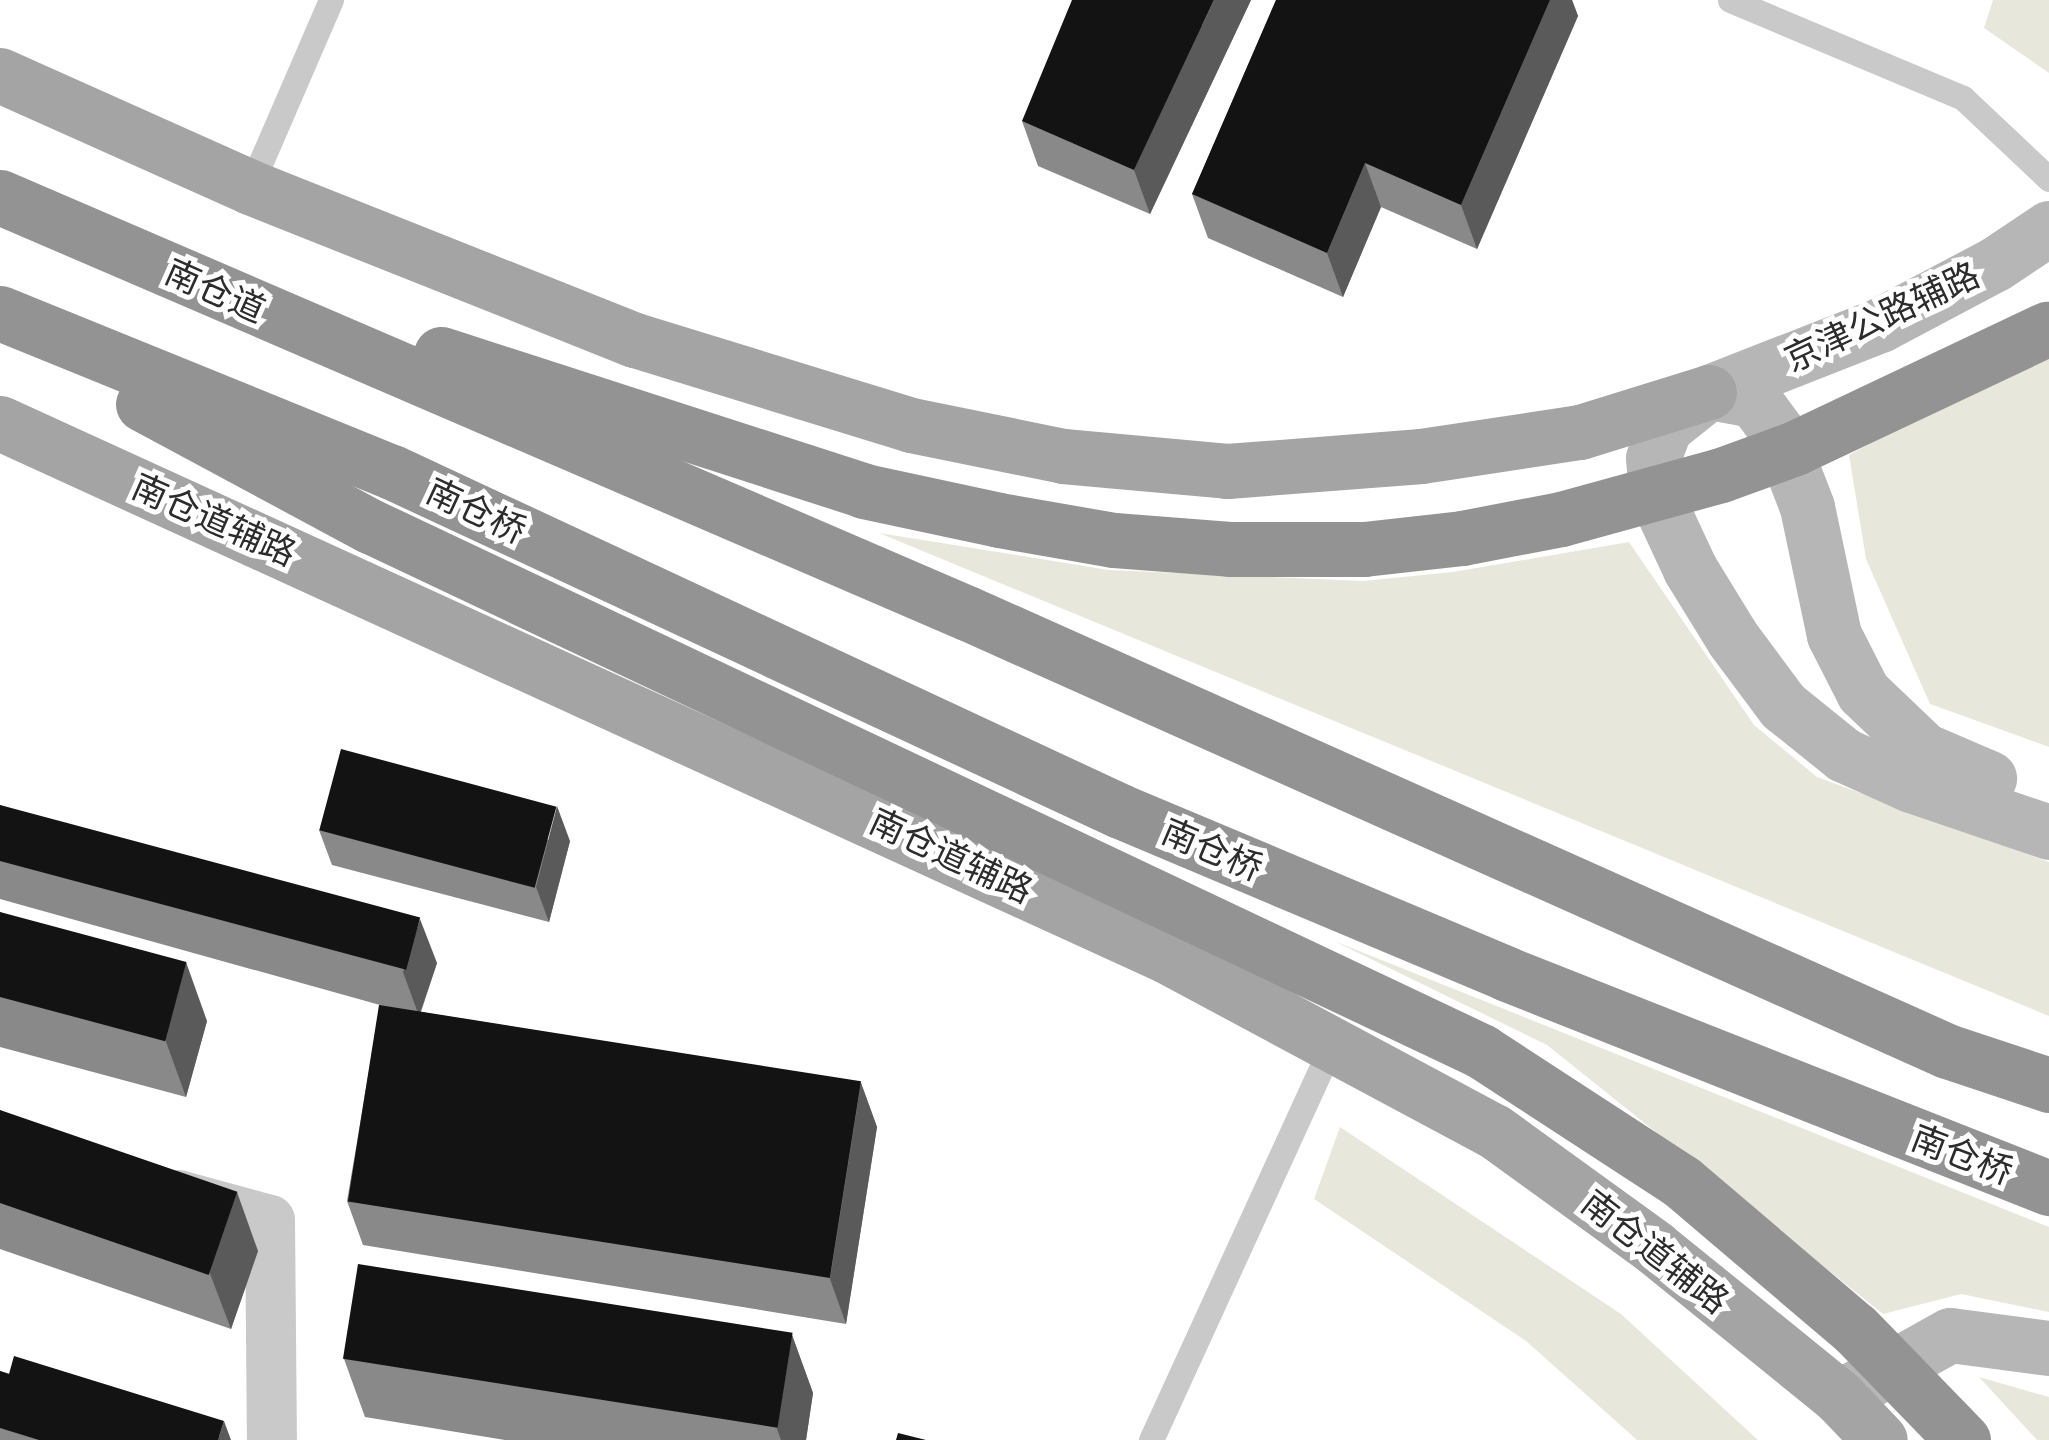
<!DOCTYPE html>
<meta charset="utf-8">
<style>
body{margin:0}
#map{position:relative;width:2049px;height:1440px;overflow:hidden;background:#fff;font-family:"Archivo Narrow","Noto Sans SC",sans-serif}
div>[style]{position:absolute}
.green>*{inset:0;background:#e7e8db}
.lane>*{height:25px;margin:-12.5px;padding:0 12.5px;transform-origin:12.5px;border-radius:12.5px;background:#c9c9c9}
.street>*{height:50px;margin:-25px;padding:0 25px;transform-origin:25px;border-radius:25px;background:#c9c9c9}
.secondary>*{height:55px;margin:-27.5px;padding:0 27.5px;transform-origin:27.5px;border-radius:27.5px;background:#b6b6b6}
.primary>*{height:55px;margin:-27.5px;padding:0 27.5px;transform-origin:27.5px;border-radius:27.5px;background:#a4a4a4}
.highway>*{height:55px;margin:-27.5px;padding:0 27.5px;transform-origin:27.5px;border-radius:27.5px;background:#939393}
.highway-bridge>*{height:55px;margin:-27.5px;padding:0 27.5px;transform-origin:27.5px;border-radius:27.5px;background:#939393}
.wall>*{inset:0;background:#898989}
.shaded-wall>*{inset:0;background:#5a5a5a}
.building>*{inset:0;background:#131313;transform-origin:0 0}
span{translate:-50% -50%;white-space:nowrap;text-align:center;line-height:1.15;-webkit-text-stroke:10px #fff;paint-order:stroke}
.street-label{font-size:35px;color:#2c2c2c}
</style>
<div id="map">
<div class="green">
<i style="clip-path:polygon(1993px 0,2049px 0,2049px 73px,1984px 28px)"></i>
<i style="clip-path:polygon(2049px 347px,2049px 747px,1930px 704px,1866px 559px,1849px 455px)"></i>
<i style="clip-path:polygon(879px 533px,1109px 570px,1363px 581px,1453px 572px,1629px 542px,1754px 725px,1817px 777px,2049px 862px,2049px 1016px)"></i>
<i style="clip-path:polygon(1334px 941px,2049px 1227px,2049px 1312px,1961px 1294px,1883px 1314px,1547px 1045px)"></i>
<i style="clip-path:polygon(1340px 1127px,1621px 1314px,1758px 1440px,1637px 1440px,1526px 1341px,1314px 1199px)"></i>
<i style="clip-path:polygon(1979px 1377px,2049px 1397px,2049px 1440px,2037px 1440px)"></i>
</div>
<div class="lane">
<i style="left:1730px;top:0;width:253px;rotate:22.8deg"></i>
<i style="left:1963px;top:98px;width:118px;rotate:43.3deg"></i>
<i style="left:250px;top:187px;width:204px;rotate:-66.6deg"></i>
<i style="left:1151px;top:1440px;width:434px;rotate:-65.4deg"></i>
</div>
<div class="street">
<i style="left:178px;top:1195px;width:95px;rotate:15.2deg"></i>
<i style="left:270px;top:1220px;width:220px;rotate:89.5deg"></i>
</div>
<div class="secondary">
<i style="left:2049px;top:228px;width:65px;rotate:146.3deg"></i>
<i style="left:1995px;top:264px;width:130px;rotate:152.1deg"></i>
<i style="left:1880px;top:325px;width:184px;rotate:158.6deg"></i>
<i style="left:1709px;top:392px;width:56px;rotate:141.5deg"></i>
<i style="left:1665px;top:427px;width:33px;rotate:111deg"></i>
<i style="left:1653px;top:458px;width:38px;rotate:85deg"></i>
<i style="left:1656px;top:496px;width:81px;rotate:65deg"></i>
<i style="left:1690px;top:569px;width:82px;rotate:58.4deg"></i>
<i style="left:1733px;top:639px;width:84px;rotate:53.3deg"></i>
<i style="left:1783px;top:706px;width:78px;rotate:38.8deg"></i>
<i style="left:1844px;top:755px;width:73px;rotate:24.1deg"></i>
<i style="left:1911px;top:785px;width:146px;rotate:18.8deg"></i>
<i style="left:1709px;top:392px;width:46px;rotate:10.1deg"></i>
<i style="left:1754px;top:400px;width:42px;rotate:53.7deg"></i>
<i style="left:1779px;top:434px;width:78px;rotate:69deg"></i>
<i style="left:1807px;top:507px;width:131px;rotate:78.1deg"></i>
<i style="left:1834px;top:635px;width:64px;rotate:63deg"></i>
<i style="left:1863px;top:692px;width:84px;rotate:43.6deg"></i>
<i style="left:1924px;top:750px;width:71px;rotate:23.3deg"></i>
<i style="left:1839px;top:1397px;width:127px;rotate:-29.2deg"></i>
<i style="left:1950px;top:1335px;width:100px;rotate:7.5deg"></i>
</div>
<div class="primary">
<i style="left:0;top:75px;width:274px;rotate:24.1deg"></i>
<i style="left:250px;top:187px;width:414px;rotate:21.7deg"></i>
<i style="left:635px;top:340px;width:289px;rotate:17.1deg"></i>
<i style="left:911px;top:425px;width:155px;rotate:11.5deg"></i>
<i style="left:1063px;top:456px;width:165px;rotate:5.2deg"></i>
<i style="left:1227px;top:471px;width:195px;rotate:-4.4deg"></i>
<i style="left:1421px;top:456px;width:161px;rotate:-8.6deg"></i>
<i style="left:1580px;top:432px;width:135px;rotate:-17.2deg"></i>
<i style="left:0;top:423px;width:1283px;rotate:24.55deg"></i>
<i style="left:1167px;top:956px;width:371px;rotate:28.2deg"></i>
<i style="left:1494px;top:1131px;width:198px;rotate:35.9deg"></i>
<i style="left:1654px;top:1247px;width:238px;rotate:39deg"></i>
<i style="left:1839px;top:1397px;width:59px;rotate:46.4deg"></i>
</div>
<div class="highway">
<i style="left:0;top:197px;width:1053px;rotate:23.28deg"></i>
<i style="left:967px;top:613px;width:1073px;rotate:24.08deg"></i>
<i style="left:1947px;top:1051px;width:108px;rotate:18.4deg"></i>
<i style="left:0;top:313px;width:423px;rotate:22.1deg"></i>
<i style="left:392px;top:472px;width:803px;rotate:24.97deg"></i>
<i style="left:1120px;top:811px;width:420px;rotate:22.8deg"></i>
<i style="left:1507px;top:974px;width:583px;rotate:21.55deg"></i>
<i style="left:143px;top:404px;width:258px;rotate:28.3deg"></i>
</div>
<div class="highway-bridge">
<i style="left:441px;top:354px;width:445px;rotate:17.9deg"></i>
<i style="left:864px;top:491px;width:138px;rotate:12.1deg"></i>
<i style="left:999px;top:520px;width:117px;rotate:9.9deg"></i>
<i style="left:1114px;top:540px;width:116px;rotate:4.4deg"></i>
<i style="left:1230px;top:549px;width:134px"></i>
<i style="left:1364px;top:549px;width:99px;rotate:-6.4deg"></i>
<i style="left:1462px;top:538px;width:101px;rotate:-10.9deg"></i>
<i style="left:1561px;top:519px;width:166px;rotate:-15.4deg"></i>
<i style="left:1721px;top:475px;width:79px;rotate:-20deg"></i>
<i style="left:1795px;top:448px;width:279px;rotate:-25.3deg"></i>
<i style="left:370px;top:526px;width:1229px;rotate:25.29deg"></i>
<i style="left:1481px;top:1051px;width:240px;rotate:33.1deg"></i>
<i style="left:1682px;top:1182px;width:227px;rotate:40.4deg"></i>
<i style="left:1855px;top:1329px;width:155px;rotate:45.8deg"></i>
</div>
<div class="wall">
<i style="clip-path:polygon(1251px 0,1150px 214px,1038px 166px,1022px 121px)"></i>
<i style="clip-path:polygon(1276px 0,1572px 0,1578px 16px,1477px 249px,1381px 207px,1343px 297px,1208px 238px,1192px 194px)"></i>
<i style="clip-path:polygon(0 805px,437px 963px,421px 1012px,861px 1083px,877px 1127px,846px 1324px,363px 1245px,347px 1201px,380px 1005px,0 899px)"></i>
<i style="clip-path:polygon(319px 830px,570px 841px,549px 922px,332px 865px)"></i>
<i style="clip-path:polygon(0 912px,207px 1021px,186px 1097px,0 1047px)"></i>
<i style="clip-path:polygon(0 1110px,258px 1251px,231px 1329px,0 1249px)"></i>
<i style="clip-path:polygon(792px 1335px,813px 1393px,806px 1440px,505px 1440px,365px 1417px,344px 1359px)"></i>
<i style="clip-path:polygon(0 1371px,231px 1440px,0 1440px)"></i>
</div>
<div class="shaded-wall">
<i style="clip-path:polygon(1214px 0,1251px 0,1150px 214px,1134px 170px)"></i>
<i style="clip-path:polygon(1550px 0,1572px 0,1578px 16px,1477px 249px,1461px 205px)"></i>
<i style="clip-path:polygon(1365px 163px,1381px 207px,1343px 297px,1327px 253px)"></i>
<i style="clip-path:polygon(557px 806px,570px 841px,549px 922px,536px 887px)"></i>
<i style="clip-path:polygon(420px 919px,437px 963px,419px 1016px,403px 972px)"></i>
<i style="clip-path:polygon(186px 962px,207px 1021px,186px 1097px,165px 1039px)"></i>
<i style="clip-path:polygon(861px 1083px,877px 1127px,846px 1324px,830px 1279px)"></i>
<i style="clip-path:polygon(237px 1192px,258px 1251px,231px 1329px,209px 1271px)"></i>
<i style="clip-path:polygon(792px 1335px,813px 1393px,806px 1440px,781px 1440px,777px 1429px)"></i>
<i style="clip-path:polygon(224px 1421px,231px 1440px,218px 1440px)"></i>
</div>
<div class="building">
<i style="clip-path:polygon(1072px 0,1214px 0,1134px 170px,1022px 121px)"></i>
<i style="clip-path:polygon(1276px 0,1550px 0,1461px 205px,1365px 163px,1327px 253px,1192px 194px)"></i>
<i style="left:341px;top:749px;width:223px;height:84px;rotate:15deg"></i>
<i style="left:0;top:805px;width:435px;height:54px;rotate:15deg"></i>
<i style="left:0;top:912px;width:193px;height:82px;rotate:15deg"></i>
<i style="left:379px;top:1005px;width:488px;height:199px;rotate:9deg"></i>
<i style="left:0;top:1110px;width:251px;height:88px;rotate:19deg"></i>
<i style="left:358px;top:1264px;width:440px;height:96px;rotate:9deg"></i>
<i style="clip-path:polygon(14px 1356px,224px 1421px,218px 1440px,39px 1440px,0 1428px,0 1371px,9px 1374px)"></i>
<i style="clip-path:polygon(898px 1433px,926px 1440px,896px 1440px)"></i>
</div>
<div class="street-label">
<span style="left:215px;top:291px;rotate:24deg">南仓道</span>
<span style="left:1882px;top:317px;rotate:-25deg">京津公路辅路</span>
<span style="left:476px;top:511px;rotate:25deg">南仓桥</span>
<span style="left:214px;top:520px;rotate:24deg">南仓道辅路</span>
<span style="left:1212px;top:850px;rotate:23deg">南仓桥</span>
<span style="left:951px;top:856px;rotate:25deg">南仓道辅路</span>
<span style="left:1962px;top:1155px;rotate:21deg">南仓桥</span>
<span style="left:1655px;top:1252px;rotate:38deg">南仓道辅路</span>
</div>
</div>
